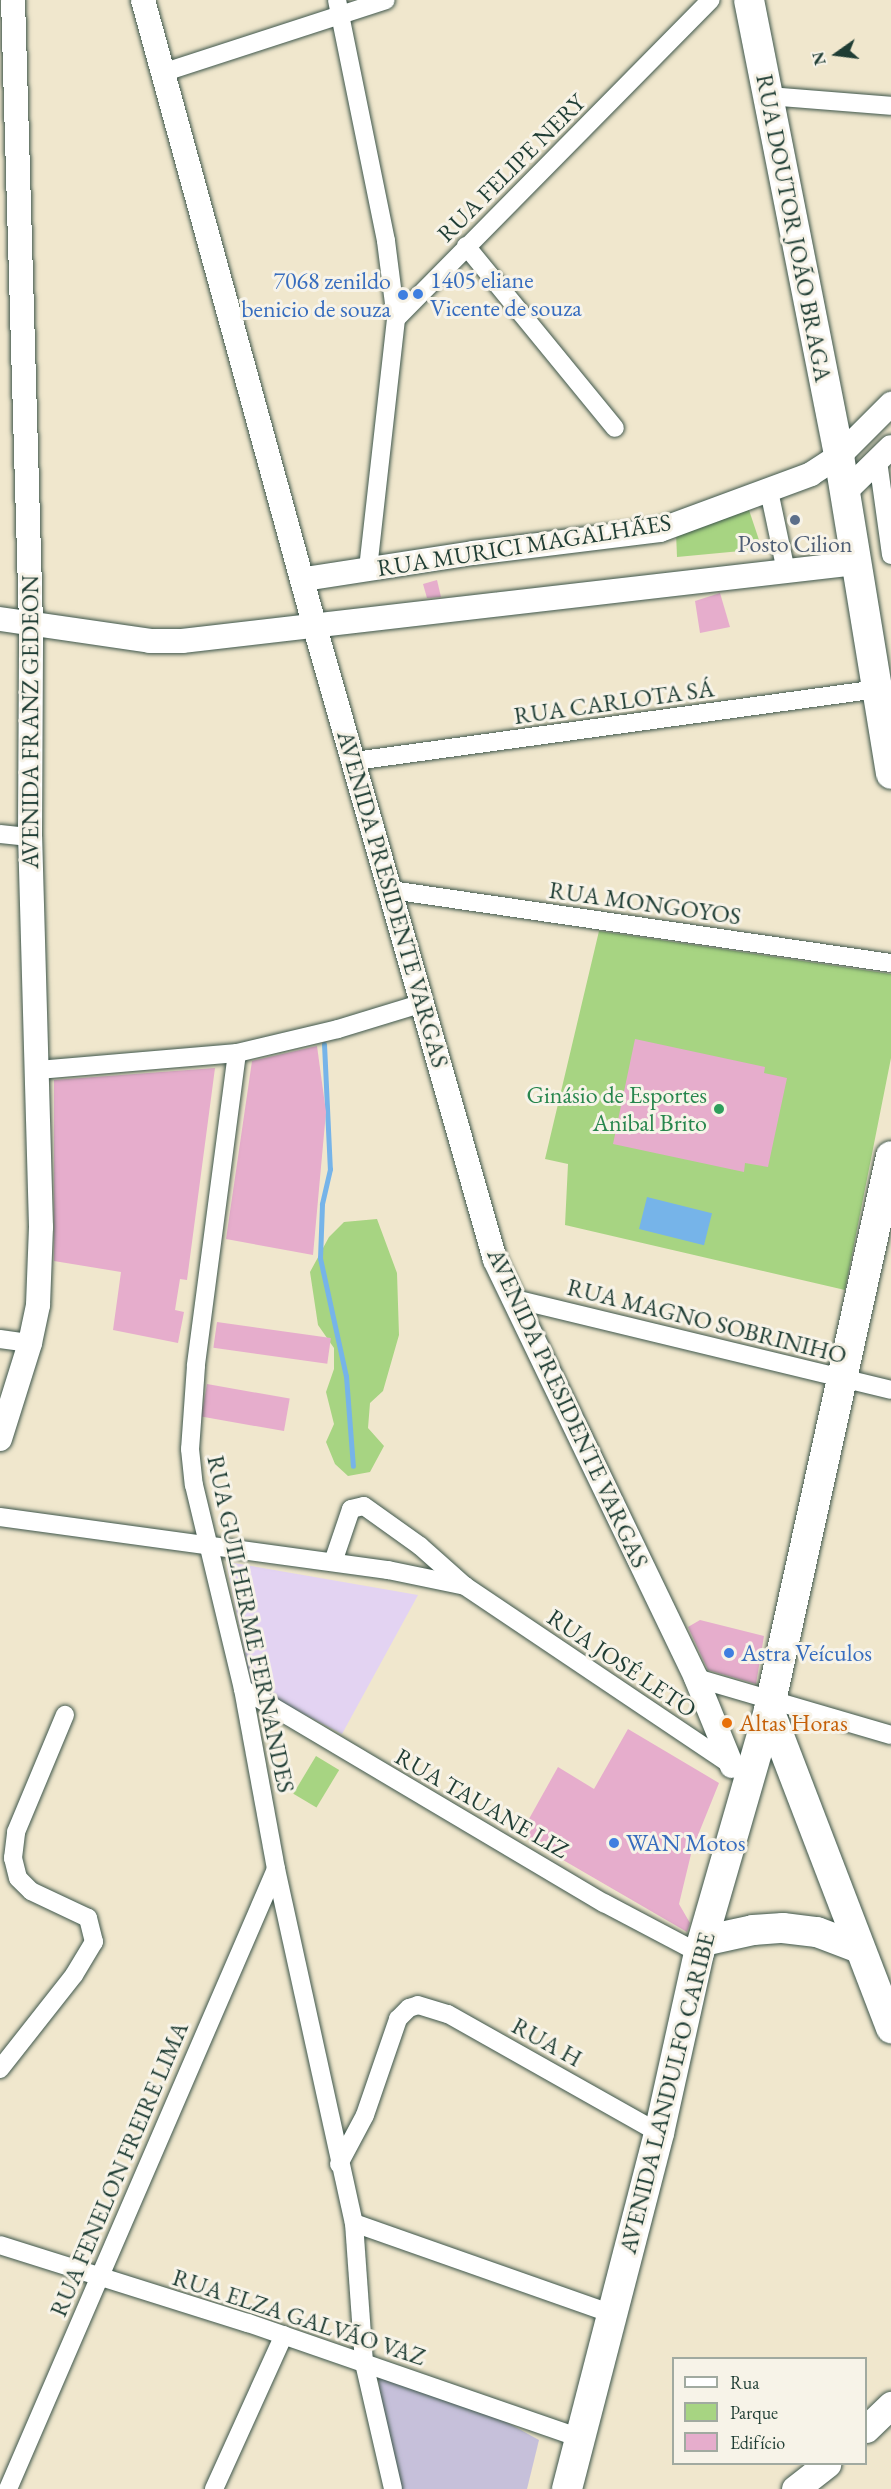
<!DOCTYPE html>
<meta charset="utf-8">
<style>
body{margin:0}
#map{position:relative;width:891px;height:2489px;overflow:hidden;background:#f0e7cd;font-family:"EB Garamond",serif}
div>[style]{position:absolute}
.built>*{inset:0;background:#e3d3f2}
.industrial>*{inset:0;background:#c6c0da}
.green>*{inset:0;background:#a7d482;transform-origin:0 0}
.water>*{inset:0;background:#76b4e9;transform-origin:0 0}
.stream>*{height:5px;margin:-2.5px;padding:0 2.5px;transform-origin:2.5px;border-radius:2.5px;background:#76b4e9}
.building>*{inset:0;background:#e6adcc;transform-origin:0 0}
.roads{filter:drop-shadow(0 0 2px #3e564b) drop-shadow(0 0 2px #3e564b)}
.minor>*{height:18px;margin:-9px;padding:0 9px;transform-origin:9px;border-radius:9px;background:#fff}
.tertiary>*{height:24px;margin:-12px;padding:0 12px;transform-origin:12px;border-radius:12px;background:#fff}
.secondary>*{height:27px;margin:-13.5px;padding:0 13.5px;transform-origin:13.5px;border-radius:13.5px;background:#fff}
.primary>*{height:30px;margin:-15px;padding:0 15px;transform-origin:15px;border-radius:15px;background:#fff}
.dots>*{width:16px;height:16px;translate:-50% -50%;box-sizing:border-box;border:3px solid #f7f3e8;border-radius:50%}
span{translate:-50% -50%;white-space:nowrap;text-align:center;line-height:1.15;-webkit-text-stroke:6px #f7f3e8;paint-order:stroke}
.street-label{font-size:24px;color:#1f3d34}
.shop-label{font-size:24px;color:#366cbe}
.left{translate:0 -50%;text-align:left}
.right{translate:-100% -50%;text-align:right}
.service-label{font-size:24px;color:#4e5e75}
.leisure-label{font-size:24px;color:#27864d}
.food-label{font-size:24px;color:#c56008}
.legend{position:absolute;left:672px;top:2357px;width:195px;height:108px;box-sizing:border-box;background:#f7f3e8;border:2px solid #a1aaa0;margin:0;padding:8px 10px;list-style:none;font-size:18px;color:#1f3d34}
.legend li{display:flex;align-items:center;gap:12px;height:30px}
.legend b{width:30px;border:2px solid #a1aaa0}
.north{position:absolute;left:807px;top:24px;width:60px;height:60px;-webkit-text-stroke:4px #f7f3e8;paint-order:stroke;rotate:256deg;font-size:16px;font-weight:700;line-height:24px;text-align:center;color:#1f3d34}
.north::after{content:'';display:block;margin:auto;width:21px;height:27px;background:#1f3d34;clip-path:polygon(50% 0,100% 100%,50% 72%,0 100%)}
</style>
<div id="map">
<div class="built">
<i style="clip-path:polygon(234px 1563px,418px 1595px,342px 1734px,252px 1687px,227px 1566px)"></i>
</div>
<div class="industrial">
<i style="clip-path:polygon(378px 2376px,488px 2412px,539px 2440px,527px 2489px,394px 2489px)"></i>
</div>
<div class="green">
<i style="clip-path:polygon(749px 510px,762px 549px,677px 557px,676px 532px)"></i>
<i style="clip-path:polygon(599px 931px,891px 974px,891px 1058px,845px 1290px,565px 1225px,568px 1164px,545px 1159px)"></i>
<i style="clip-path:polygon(377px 1219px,397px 1273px,399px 1335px,383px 1391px,370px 1403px,368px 1428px,384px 1446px,370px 1472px,348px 1476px,335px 1464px,326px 1442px,334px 1424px,326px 1392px,334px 1369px,334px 1348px,318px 1325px,310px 1272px,329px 1237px,344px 1222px)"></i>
<i style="left:316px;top:1756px;width:27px;height:44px;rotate:31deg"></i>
</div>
<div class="water">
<i style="left:647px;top:1197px;width:67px;height:33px;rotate:14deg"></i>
</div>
<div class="stream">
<i style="left:324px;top:1044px;width:125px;rotate:87.3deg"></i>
<i style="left:330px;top:1169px;width:36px;rotate:103deg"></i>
<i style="left:322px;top:1204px;width:54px;rotate:92.1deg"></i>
<i style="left:320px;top:1258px;width:121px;rotate:77.6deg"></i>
<i style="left:346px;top:1376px;width:90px;rotate:85.6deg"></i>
</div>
<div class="building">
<i style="clip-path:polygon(437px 580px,441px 597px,427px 598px,423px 584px)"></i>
<i style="clip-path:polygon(720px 593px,730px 627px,700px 633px,695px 601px)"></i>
<i style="clip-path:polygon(635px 1039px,765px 1067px,764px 1073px,787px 1078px,768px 1167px,745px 1163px,744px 1172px,613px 1144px)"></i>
<i style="clip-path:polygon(317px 1046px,326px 1112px,313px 1255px,226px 1239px,252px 1061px)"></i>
<i style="clip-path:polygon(215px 1068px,187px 1280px,180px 1279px,175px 1310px,184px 1312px,178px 1343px,113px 1330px,121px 1272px,54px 1261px,54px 1080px)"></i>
<i style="left:217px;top:1322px;width:115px;height:26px;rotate:8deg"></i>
<i style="left:207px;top:1384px;width:84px;height:33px;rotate:10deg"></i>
<i style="clip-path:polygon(700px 1620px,764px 1636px,756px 1684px,708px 1670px,688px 1627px)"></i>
<i style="clip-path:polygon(628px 1729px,719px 1783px,692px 1850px,679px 1904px,690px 1923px,687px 1932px,520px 1835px,558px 1767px,594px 1789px)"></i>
</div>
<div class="roads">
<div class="minor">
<i style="left:337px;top:0;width:246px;rotate:78.5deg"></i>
<i style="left:386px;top:241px;width:79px;rotate:82.7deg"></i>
<i style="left:396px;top:319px;width:252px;rotate:96.4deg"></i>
<i style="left:165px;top:72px;width:232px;rotate:-18deg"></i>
<i style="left:768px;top:96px;width:123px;rotate:4.6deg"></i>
<i style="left:466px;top:246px;width:235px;rotate:50.7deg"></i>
<i style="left:396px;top:319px;width:448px;rotate:-45.4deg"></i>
<i style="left:878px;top:461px;width:95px;rotate:82.1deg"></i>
<i style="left:769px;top:491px;width:82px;rotate:78deg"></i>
<i style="left:355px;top:761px;width:528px;rotate:-7.84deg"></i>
<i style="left:0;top:834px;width:30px;rotate:6deg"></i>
<i style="left:391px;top:890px;width:505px;rotate:8.31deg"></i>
<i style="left:237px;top:1053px;width:316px;rotate:97.5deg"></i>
<i style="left:196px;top:1366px;width:83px;rotate:94.1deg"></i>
<i style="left:190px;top:1449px;width:36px;rotate:84deg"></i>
<i style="left:194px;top:1485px;width:210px;rotate:76.5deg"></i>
<i style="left:243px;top:1689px;width:183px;rotate:79.6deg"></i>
<i style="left:276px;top:1869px;width:362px;rotate:77.6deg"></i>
<i style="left:354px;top:2223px;width:140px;rotate:85.9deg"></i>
<i style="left:364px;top:2363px;width:129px;rotate:77deg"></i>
<i style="left:38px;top:1070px;width:200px;rotate:-4.9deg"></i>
<i style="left:237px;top:1053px;width:104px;rotate:-13.4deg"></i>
<i style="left:338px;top:1029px;width:89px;rotate:-17deg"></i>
<i style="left:511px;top:1298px;width:391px;rotate:13.6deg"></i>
<i style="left:0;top:1339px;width:30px;rotate:8deg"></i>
<i style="left:0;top:1517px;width:392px;rotate:7.8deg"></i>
<i style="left:388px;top:1570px;width:79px;rotate:11.7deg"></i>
<i style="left:465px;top:1586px;width:323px;rotate:33.9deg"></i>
<i style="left:333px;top:1562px;width:56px;rotate:-71.2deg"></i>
<i style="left:351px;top:1509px;width:13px;rotate:-13deg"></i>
<i style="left:364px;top:1506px;width:69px;rotate:35.5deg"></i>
<i style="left:420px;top:1546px;width:59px;rotate:41.6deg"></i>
<i style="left:696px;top:1678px;width:203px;rotate:16.3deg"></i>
<i style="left:243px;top:1689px;width:420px;rotate:30.7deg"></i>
<i style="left:604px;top:1903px;width:107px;rotate:27.8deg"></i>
<i style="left:0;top:2069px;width:120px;rotate:-51.8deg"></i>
<i style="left:74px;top:1975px;width:39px;rotate:-59deg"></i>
<i style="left:94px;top:1942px;width:25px;rotate:-104deg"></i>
<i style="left:88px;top:1918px;width:63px;rotate:-154.7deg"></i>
<i style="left:31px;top:1891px;width:18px;rotate:-135deg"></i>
<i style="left:18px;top:1878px;width:21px;rotate:-104deg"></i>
<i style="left:13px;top:1858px;width:26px;rotate:-83deg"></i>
<i style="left:16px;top:1832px;width:127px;rotate:-67.3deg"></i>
<i style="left:339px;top:2164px;width:55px;rotate:-62deg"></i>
<i style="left:365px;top:2115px;width:102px;rotate:-71deg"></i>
<i style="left:398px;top:2019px;width:16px;rotate:-45deg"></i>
<i style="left:409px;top:2008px;width:9px;rotate:-18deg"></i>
<i style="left:418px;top:2005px;width:31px;rotate:17deg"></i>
<i style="left:448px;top:2014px;width:242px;rotate:29.4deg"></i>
<i style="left:354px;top:2223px;width:274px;rotate:19.4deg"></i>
<i style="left:0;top:2245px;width:260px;rotate:17.5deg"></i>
<i style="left:248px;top:2323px;width:352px;rotate:19.1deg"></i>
<i style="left:8px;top:2489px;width:675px;rotate:-66.62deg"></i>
<i style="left:214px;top:2489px;width:169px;rotate:-65.6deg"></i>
</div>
<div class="tertiary">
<i style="left:143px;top:0;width:647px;rotate:74.67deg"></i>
<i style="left:314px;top:624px;width:661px;rotate:74.11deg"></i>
<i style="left:495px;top:1260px;width:464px;rotate:64.3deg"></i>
<i style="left:696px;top:1678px;width:95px;rotate:67.8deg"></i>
<i style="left:845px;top:492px;width:64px;rotate:-44.4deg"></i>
<i style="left:305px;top:579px;width:170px;rotate:-8.8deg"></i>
<i style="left:473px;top:553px;width:188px;rotate:-7deg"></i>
<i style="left:660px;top:530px;width:161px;rotate:-20.3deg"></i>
<i style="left:811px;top:474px;width:33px;rotate:-33deg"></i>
<i style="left:839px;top:456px;width:74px;rotate:-45deg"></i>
<i style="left:0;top:619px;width:152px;rotate:8.3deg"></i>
<i style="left:150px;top:641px;width:32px"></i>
<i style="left:182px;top:641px;width:678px;rotate:-6.6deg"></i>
<i style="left:0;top:1439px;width:101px;rotate:-72.6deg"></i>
<i style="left:30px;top:1343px;width:39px;rotate:-78deg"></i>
<i style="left:38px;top:1305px;width:78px;rotate:-87.8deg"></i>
<i style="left:41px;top:1227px;width:390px;rotate:-91.6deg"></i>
<i style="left:30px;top:837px;width:213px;rotate:-89.7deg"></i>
<i style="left:31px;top:624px;width:624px;rotate:-91.65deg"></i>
</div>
<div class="secondary">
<i style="left:866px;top:2429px;width:35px;rotate:-44deg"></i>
<i style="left:795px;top:2489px;width:41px;rotate:-38deg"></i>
</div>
<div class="primary">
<i style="left:749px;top:0;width:465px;rotate:78.8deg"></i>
<i style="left:839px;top:456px;width:322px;rotate:80.7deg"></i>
<i style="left:769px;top:1710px;width:341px;rotate:69deg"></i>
<i style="left:703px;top:1941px;width:51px;rotate:-12.4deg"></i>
<i style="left:753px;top:1930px;width:30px;rotate:-4deg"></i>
<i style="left:783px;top:1928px;width:34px;rotate:7deg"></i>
<i style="left:817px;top:1932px;width:45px;rotate:20.9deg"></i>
<i style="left:567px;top:2489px;width:368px;rotate:-75.5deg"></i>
<i style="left:659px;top:2133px;width:184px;rotate:-77.5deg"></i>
<i style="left:699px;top:1953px;width:253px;rotate:-73.9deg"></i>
<i style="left:769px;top:1710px;width:567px;rotate:-77.58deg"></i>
</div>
</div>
<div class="dots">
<i style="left:418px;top:294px;background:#3f7fe0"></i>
<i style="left:403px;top:295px;background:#3f7fe0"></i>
<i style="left:795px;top:520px;background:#5c6f8a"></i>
<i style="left:719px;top:1109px;background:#2e9e5b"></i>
<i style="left:729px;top:1653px;background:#3f7fe0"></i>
<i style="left:727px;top:1723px;background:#e8710a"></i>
<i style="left:614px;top:1843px;background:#3f7fe0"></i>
</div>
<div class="street-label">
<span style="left:511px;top:168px;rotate:-45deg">RUA FELIPE NERY</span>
<span style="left:794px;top:228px;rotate:79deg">RUA DOUTOR JOÃO BRAGA</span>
<span style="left:524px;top:545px;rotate:-9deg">RUA MURICI MAGALHÃES</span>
<span style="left:614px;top:702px;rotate:-8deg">RUA CARLOTA SÁ</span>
<span style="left:30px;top:722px;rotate:-90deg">AVENIDA FRANZ GEDEON</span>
<span style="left:393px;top:899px;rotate:74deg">AVENIDA PRESIDENTE VARGAS</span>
<span style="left:645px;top:903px;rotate:8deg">RUA MONGOYOS</span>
<span style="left:707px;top:1321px;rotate:14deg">RUA MAGNO SOBRINIHO</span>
<span style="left:568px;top:1408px;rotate:65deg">AVENIDA PRESIDENTE VARGAS</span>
<span style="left:251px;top:1624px;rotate:78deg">RUA GUILHERME FERNANDES</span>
<span style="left:622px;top:1663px;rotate:34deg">RUA JOSÉ LETO</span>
<span style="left:482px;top:1803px;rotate:30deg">RUA TAUANE LIZ</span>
<span style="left:547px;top:2042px;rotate:29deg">RUA H</span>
<span style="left:667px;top:2093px;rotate:-76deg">AVENIDA LANDULFO CARIBE</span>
<span style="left:119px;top:2169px;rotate:-67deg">RUA FENELON FREIRE LIMA</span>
<span style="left:299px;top:2317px;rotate:18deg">RUA ELZA GALVÃO VAZ</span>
</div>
<div class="shop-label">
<span class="left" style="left:430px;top:294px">1405 eliane<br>Vicente de souza</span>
<span class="right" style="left:391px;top:295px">7068 zenildo<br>benicio de souza</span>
<span class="left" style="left:741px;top:1653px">Astra Veículos</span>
<span class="left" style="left:626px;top:1843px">WAN Motos</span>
</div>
<div class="service-label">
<span style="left:795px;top:544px">Posto Cilion</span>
</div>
<div class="leisure-label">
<span class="right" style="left:707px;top:1109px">Ginásio de Esportes<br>Anibal Brito</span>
</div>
<div class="food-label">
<span class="left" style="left:739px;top:1723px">Altas Horas</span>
</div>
<ul class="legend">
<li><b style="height:8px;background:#fff"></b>Rua</li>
<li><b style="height:16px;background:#a7d482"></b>Parque</li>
<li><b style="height:16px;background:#e6adcc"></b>Edifício</li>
</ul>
<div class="north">N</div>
</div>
